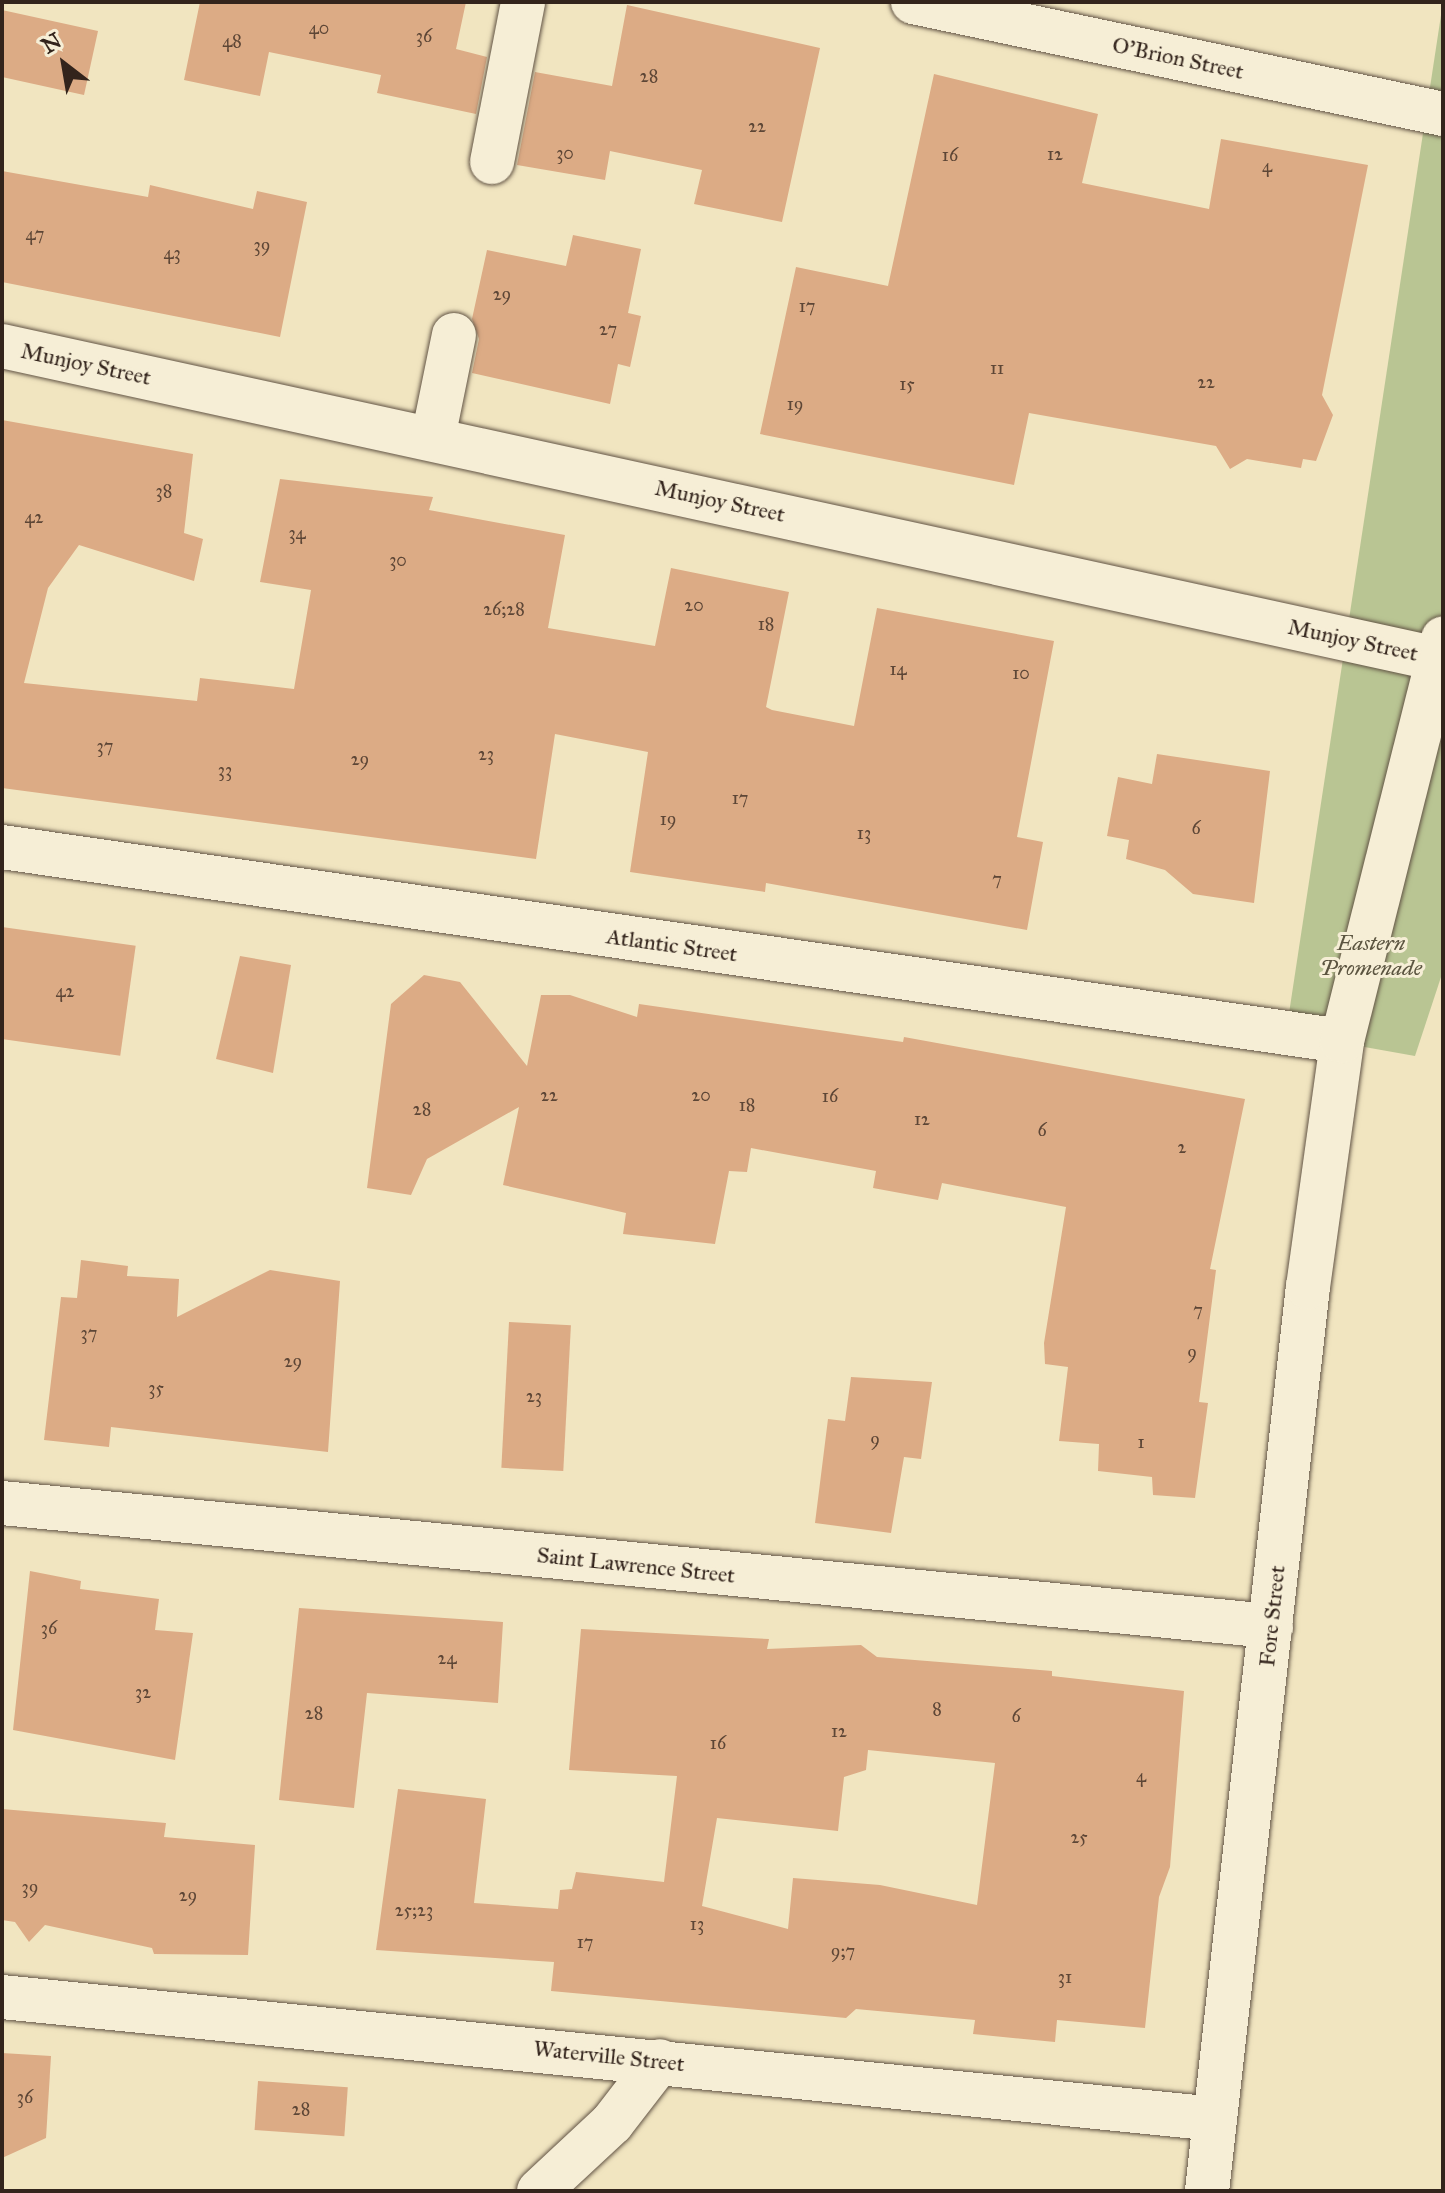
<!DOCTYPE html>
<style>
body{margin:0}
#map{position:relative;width:1445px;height:2193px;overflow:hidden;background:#f1e5c0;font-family:"IM FELL Great Primer",serif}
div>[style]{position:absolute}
.green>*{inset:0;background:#b9c593}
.building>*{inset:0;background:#dcab85;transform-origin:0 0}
.roads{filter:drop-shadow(0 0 2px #625445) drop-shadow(0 0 2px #625445)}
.minor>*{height:44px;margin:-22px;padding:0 22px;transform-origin:22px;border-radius:22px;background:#f6eed6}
span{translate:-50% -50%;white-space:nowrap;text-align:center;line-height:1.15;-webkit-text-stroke:6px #f6eed6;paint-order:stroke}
.number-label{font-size:18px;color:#5d4636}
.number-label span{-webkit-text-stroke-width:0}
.street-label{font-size:22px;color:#33241c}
.park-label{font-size:22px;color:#5b5440;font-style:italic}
.frame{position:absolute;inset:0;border:4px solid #33241c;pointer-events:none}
.north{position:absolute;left:24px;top:24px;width:80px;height:80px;-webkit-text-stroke:6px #f6eed6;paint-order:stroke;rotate:329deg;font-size:22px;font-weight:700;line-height:32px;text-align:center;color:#33241c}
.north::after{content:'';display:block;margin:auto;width:28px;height:36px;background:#33241c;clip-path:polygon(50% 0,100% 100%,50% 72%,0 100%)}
</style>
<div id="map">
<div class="green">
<i style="clip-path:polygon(1443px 2px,1443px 971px,1415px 1056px,1286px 1033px)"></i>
</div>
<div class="building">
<i style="clip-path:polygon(200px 2px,466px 2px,456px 49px,487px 57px,476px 114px,377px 93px,381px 75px,269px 52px,260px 96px,184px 80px)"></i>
<i style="clip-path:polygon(627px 5px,820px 48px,782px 222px,694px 204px,702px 170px,610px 151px,605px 180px,517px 165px,535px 72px,612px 86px)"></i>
<i style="clip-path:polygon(2px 10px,98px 31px,84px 95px,2px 77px)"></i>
<i style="clip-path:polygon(934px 74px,1098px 114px,1082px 183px,1209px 209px,1221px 139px,1368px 165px,1322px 395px,1333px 415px,1316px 461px,1303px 459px,1301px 468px,1247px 459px,1230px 469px,1216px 446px,1029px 413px,1014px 485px,760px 434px,796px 267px,888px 286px)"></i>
<i style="clip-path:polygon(2px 171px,148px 197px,150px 185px,253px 209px,257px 191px,307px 202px,280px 337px,2px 282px)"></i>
<i style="clip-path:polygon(573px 235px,641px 249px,628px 313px,641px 316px,630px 367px,618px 364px,610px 404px,472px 373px,479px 339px,472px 319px,487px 250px,566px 266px)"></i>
<i style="clip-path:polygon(2px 420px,193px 454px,184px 533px,203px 539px,194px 581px,79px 545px,48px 588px,24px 683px,197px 701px,200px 678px,294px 689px,311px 590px,260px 582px,280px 479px,433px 497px,429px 510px,565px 535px,548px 628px,655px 646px,671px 568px,789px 592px,766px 707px,772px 710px,854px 726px,877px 608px,1054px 641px,1017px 837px,1043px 842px,1027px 930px,766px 883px,765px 892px,630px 872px,648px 752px,555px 734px,536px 859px,2px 788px)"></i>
<i style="clip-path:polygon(1157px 754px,1270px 771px,1254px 903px,1193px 894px,1165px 870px,1126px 859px,1129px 840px,1107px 836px,1118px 777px,1152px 784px)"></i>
<i style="left:2px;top:927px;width:135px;height:111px;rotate:8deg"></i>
<i style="clip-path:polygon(240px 956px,291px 965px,273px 1073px,216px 1059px)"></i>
<i style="clip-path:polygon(424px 975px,460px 982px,527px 1066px,541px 995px,570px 995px,637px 1017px,639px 1004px,903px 1042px,904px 1037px,1245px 1099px,1210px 1269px,1216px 1270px,1199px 1402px,1208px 1403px,1195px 1498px,1153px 1495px,1152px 1477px,1098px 1471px,1099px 1444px,1059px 1441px,1068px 1367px,1045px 1364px,1044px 1343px,1066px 1207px,942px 1183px,938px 1200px,873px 1188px,876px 1171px,751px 1148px,747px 1172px,729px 1171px,715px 1244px,623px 1234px,626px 1213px,503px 1185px,519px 1107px,427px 1159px,411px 1195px,367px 1188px,391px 1004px)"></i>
<i style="clip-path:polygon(81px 1260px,128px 1266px,127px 1276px,179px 1279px,177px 1317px,270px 1270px,340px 1281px,328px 1452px,111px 1427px,109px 1447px,44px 1440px,61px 1297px,77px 1298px)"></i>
<i style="left:509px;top:1322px;width:62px;height:146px;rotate:3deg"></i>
<i style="clip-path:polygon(851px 1377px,932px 1382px,921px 1459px,904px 1457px,891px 1533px,815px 1523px,828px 1419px,845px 1421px)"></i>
<i style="clip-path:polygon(30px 1571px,81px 1581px,80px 1589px,159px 1599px,155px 1630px,193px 1633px,175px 1760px,13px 1730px)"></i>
<i style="clip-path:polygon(299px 1608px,503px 1622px,498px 1703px,367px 1693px,354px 1808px,279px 1800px)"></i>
<i style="clip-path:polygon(evenodd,581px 1629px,769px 1639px,767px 1649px,861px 1645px,877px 1657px,1052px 1671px,1052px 1676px,1184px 1691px,1170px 1867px,1159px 1897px,1145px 2028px,1057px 2020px,1055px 2042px,973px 2034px,975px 2020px,856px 2009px,846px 2018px,551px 1991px,554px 1962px,376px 1950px,398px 1789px,486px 1799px,474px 1903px,558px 1909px,560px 1890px,572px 1889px,576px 1872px,664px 1882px,677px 1776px,569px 1770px,581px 1629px,868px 1750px,995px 1763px,977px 1905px,880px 1885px,793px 1878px,788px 1929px,702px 1906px,717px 1818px,838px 1831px,844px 1777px,866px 1770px,868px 1750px)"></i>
<i style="clip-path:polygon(2px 1809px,166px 1823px,164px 1837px,255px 1845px,248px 1955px,154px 1954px,152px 1948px,45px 1925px,29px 1942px,15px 1922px,2px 1920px)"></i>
<i style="clip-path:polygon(2px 2053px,51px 2056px,46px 2138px,2px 2158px)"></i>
<i style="left:258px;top:2081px;width:90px;height:49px;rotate:4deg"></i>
</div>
<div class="roads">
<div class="minor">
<i style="left:913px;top:2px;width:542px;rotate:11.93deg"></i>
<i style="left:492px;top:162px;width:163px;rotate:-79deg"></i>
<i style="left:2px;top:346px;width:1469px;rotate:12.3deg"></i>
<i style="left:433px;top:438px;width:105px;rotate:-78.5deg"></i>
<i style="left:2px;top:847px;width:1354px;rotate:8.24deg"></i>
<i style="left:2px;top:1503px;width:1275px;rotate:5.54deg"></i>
<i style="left:2px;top:1997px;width:1219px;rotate:5.74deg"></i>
<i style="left:539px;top:2191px;width:100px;rotate:-43deg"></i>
<i style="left:612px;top:2123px;width:78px;rotate:-52.3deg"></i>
<i style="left:1207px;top:2191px;width:910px;rotate:-83.63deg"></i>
<i style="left:1308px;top:1287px;width:248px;rotate:-82.1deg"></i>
<i style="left:1342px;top:1041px;width:415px;rotate:-75.9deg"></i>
</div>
</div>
<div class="number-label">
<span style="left:319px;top:28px">40</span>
<span style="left:424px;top:36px">36</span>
<span style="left:232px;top:41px">48</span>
<span style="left:649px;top:76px">28</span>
<span style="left:757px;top:126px">22</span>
<span style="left:565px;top:153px">30</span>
<span style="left:1055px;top:154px">12</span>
<span style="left:950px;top:155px">16</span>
<span style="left:1267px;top:166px">4</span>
<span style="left:35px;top:234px">47</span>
<span style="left:262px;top:245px">39</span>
<span style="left:172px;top:253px">43</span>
<span style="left:502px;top:294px">29</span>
<span style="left:807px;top:306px">17</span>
<span style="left:608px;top:329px">27</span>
<span style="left:997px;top:368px">11</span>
<span style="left:1206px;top:382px">22</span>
<span style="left:907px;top:384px">15</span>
<span style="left:795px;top:404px">19</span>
<span style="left:164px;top:491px">38</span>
<span style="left:34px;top:517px">42</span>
<span style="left:297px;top:533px">34</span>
<span style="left:398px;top:560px">30</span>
<span style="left:694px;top:605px">20</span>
<span style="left:504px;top:609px">26;28</span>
<span style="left:766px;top:624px">18</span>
<span style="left:898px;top:669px">14</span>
<span style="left:1021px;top:673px">10</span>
<span style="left:105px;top:746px">37</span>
<span style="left:486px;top:754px">23</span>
<span style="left:360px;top:759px">29</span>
<span style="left:225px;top:770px">33</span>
<span style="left:740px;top:798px">17</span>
<span style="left:668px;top:819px">19</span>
<span style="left:1196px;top:828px">6</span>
<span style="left:864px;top:833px">13</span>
<span style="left:997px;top:879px">7</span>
<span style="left:65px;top:991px">42</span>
<span style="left:549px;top:1095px">22</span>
<span style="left:701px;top:1095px">20</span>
<span style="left:830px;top:1096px">16</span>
<span style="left:747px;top:1105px">18</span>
<span style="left:422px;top:1109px">28</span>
<span style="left:922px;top:1119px">12</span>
<span style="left:1042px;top:1130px">6</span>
<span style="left:1182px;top:1147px">2</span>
<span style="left:1198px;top:1310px">7</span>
<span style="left:89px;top:1333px">37</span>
<span style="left:1192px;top:1352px">9</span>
<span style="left:293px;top:1361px">29</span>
<span style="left:156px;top:1388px">35</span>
<span style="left:534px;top:1396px">23</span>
<span style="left:875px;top:1439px">9</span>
<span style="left:1141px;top:1442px">1</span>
<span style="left:49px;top:1628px">36</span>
<span style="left:447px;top:1658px">24</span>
<span style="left:143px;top:1692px">32</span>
<span style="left:937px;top:1709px">8</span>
<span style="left:314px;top:1713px">28</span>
<span style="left:1016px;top:1716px">6</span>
<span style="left:839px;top:1731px">12</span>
<span style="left:718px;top:1743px">16</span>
<span style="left:1141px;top:1776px">4</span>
<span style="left:1079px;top:1837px">25</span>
<span style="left:30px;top:1887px">39</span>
<span style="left:188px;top:1895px">29</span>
<span style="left:414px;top:1910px">25;23</span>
<span style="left:697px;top:1924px">13</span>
<span style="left:585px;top:1942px">17</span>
<span style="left:843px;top:1951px">9;7</span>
<span style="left:1065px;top:1977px">31</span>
<span style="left:25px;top:2097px">36</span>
<span style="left:301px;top:2109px">28</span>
</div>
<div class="street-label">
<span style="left:1178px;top:58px;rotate:12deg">O'Brion Street</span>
<span style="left:86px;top:364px;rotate:12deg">Munjoy Street</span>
<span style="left:720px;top:501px;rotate:12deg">Munjoy Street</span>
<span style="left:1353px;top:640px;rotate:12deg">Munjoy Street</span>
<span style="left:672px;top:945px;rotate:8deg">Atlantic Street</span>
<span style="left:636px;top:1565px;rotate:6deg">Saint Lawrence Street</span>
<span style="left:1272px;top:1616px;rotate:-84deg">Fore Street</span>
<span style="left:609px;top:2056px;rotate:6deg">Waterville Street</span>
</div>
<div class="park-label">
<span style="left:1371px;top:955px">Eastern<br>Promenade</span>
</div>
<div class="frame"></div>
<div class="north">N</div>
</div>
